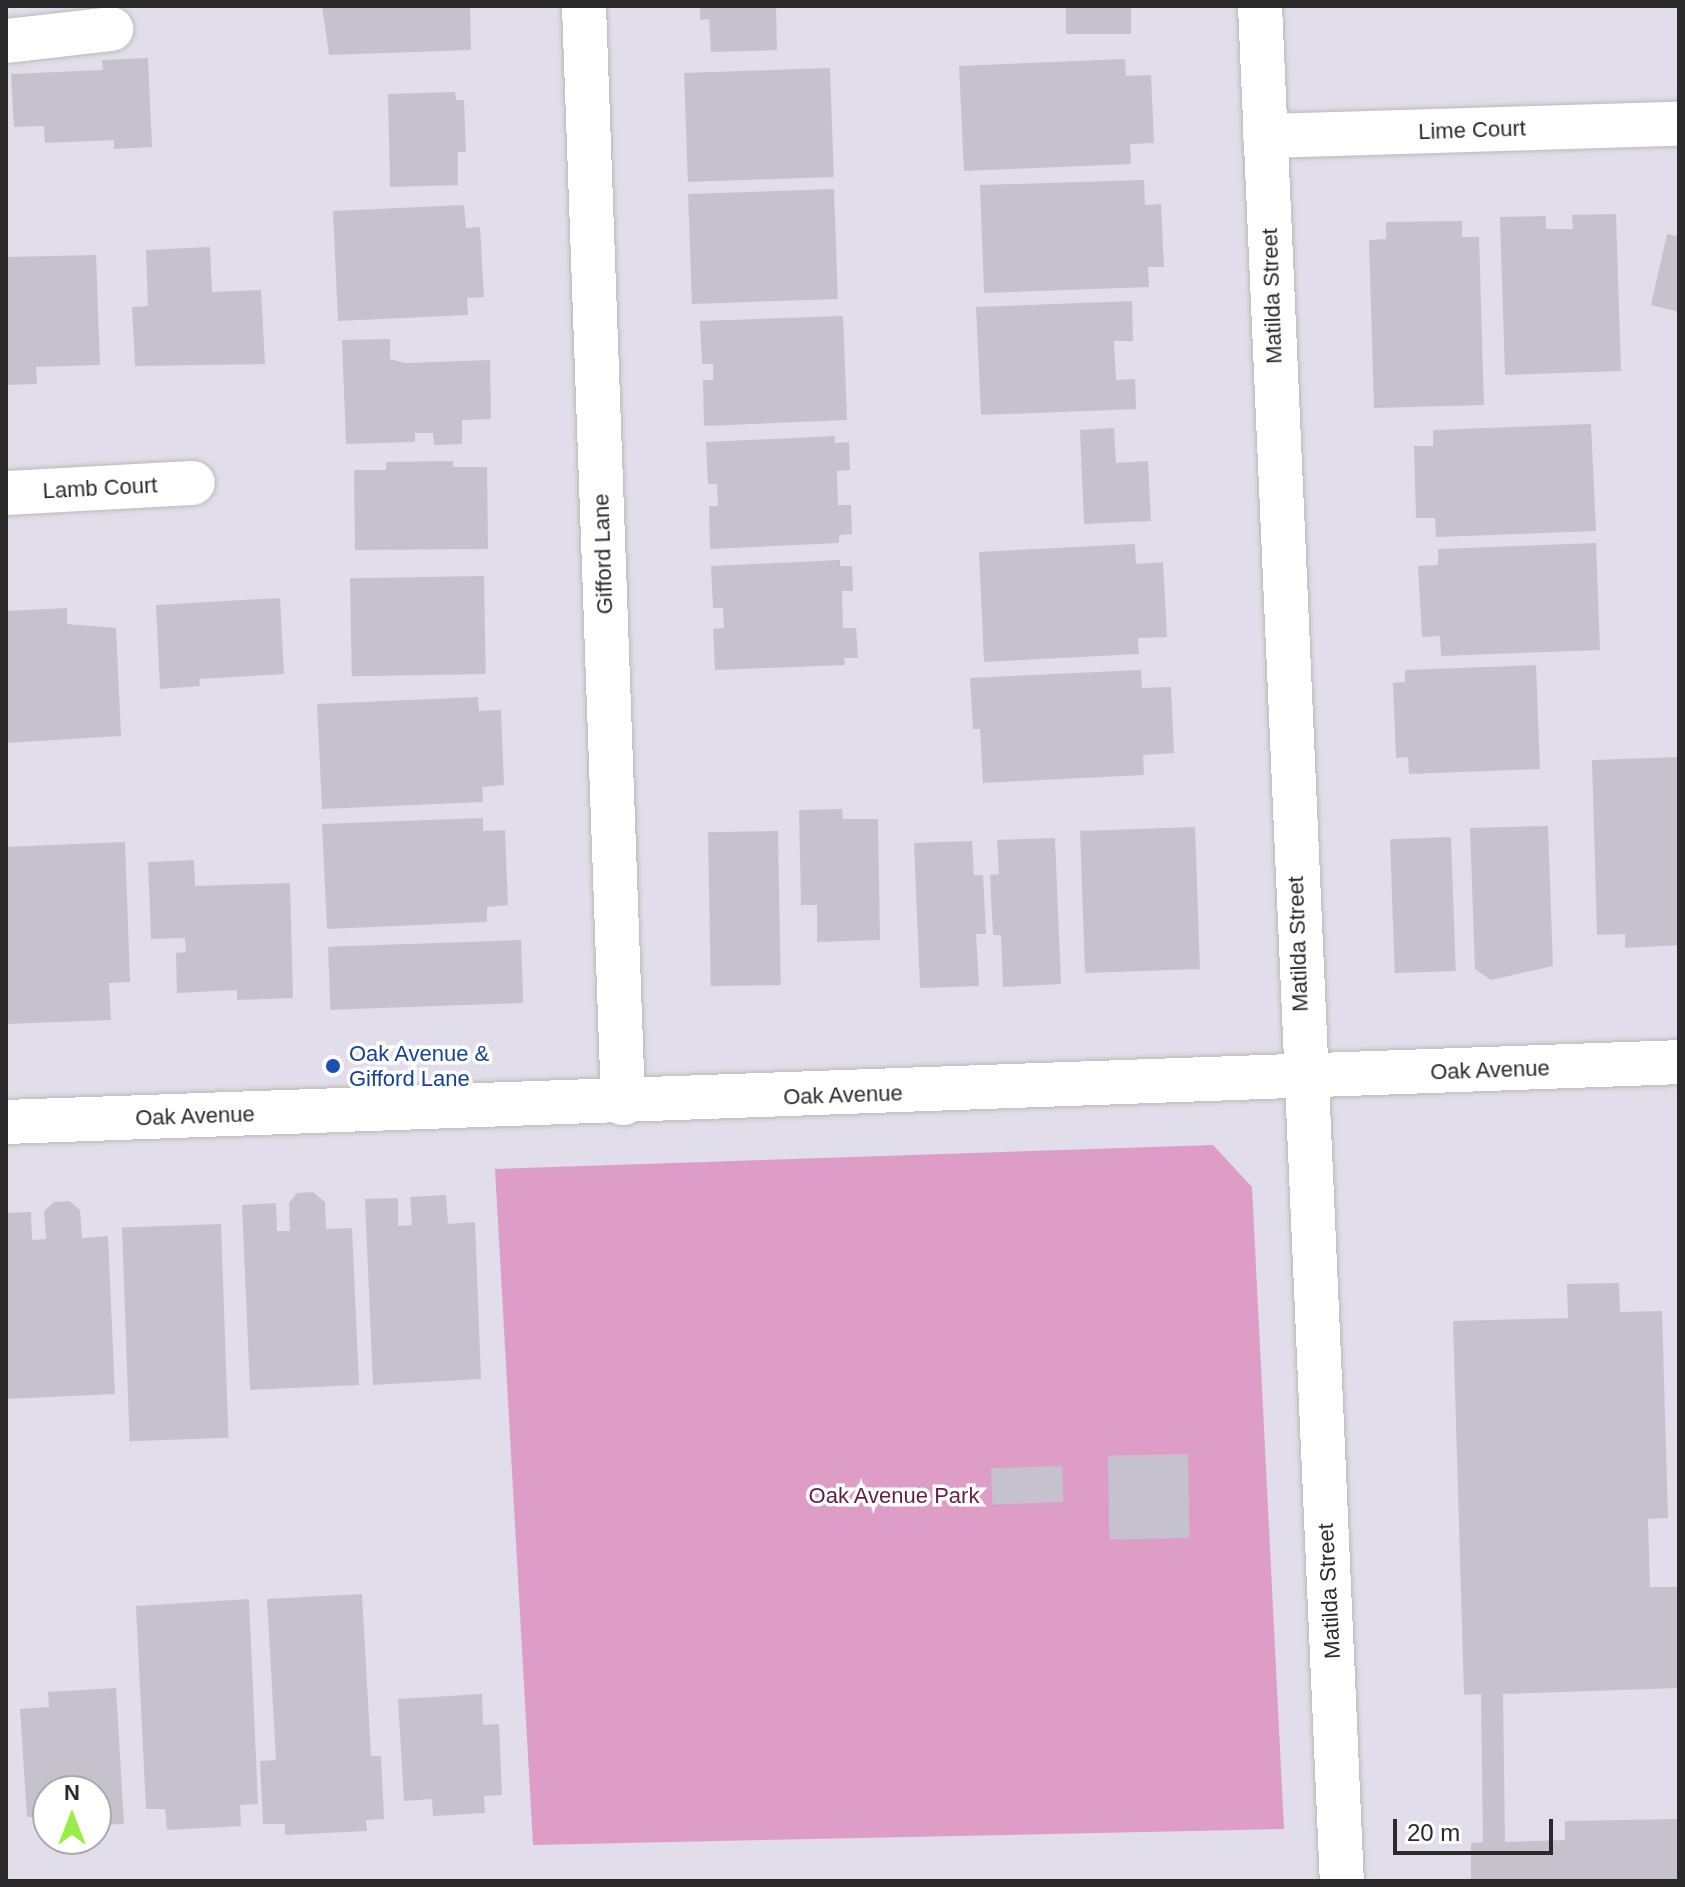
<!DOCTYPE html>
<style>
body{margin:0}
#map{position:relative;width:1685px;height:1887px;overflow:hidden;background:#e1ddeb;font-family:Arial,sans-serif}
div>[style]{position:absolute}
.green>*{inset:0;background:#de9dc7}
.building>*{inset:0;background:#c5c2ce;transform-origin:0 0}
.roads{filter:drop-shadow(0 0 2px #b7bdb0) drop-shadow(0 0 2px #b7bdb0)}
.minor>*{height:44px;margin:-22px;padding:0 22px;transform-origin:22px;border-radius:22px;background:#fff}
.dots>*{width:22px;height:22px;translate:-50% -50%;box-sizing:border-box;border:4px solid #fff;border-radius:50%}
span{translate:-50% -50%;white-space:nowrap;text-align:center;line-height:1.15;-webkit-text-stroke:7px #fff;paint-order:stroke}
.street-label{font-size:22px;color:#2a2a2a}
.transit-label{font-size:22px;color:#164399}
.left{translate:0 -50%;text-align:left}
.park-label{font-size:22px;color:#631f41}
.frame{position:absolute;inset:0;border:8px solid #2a2a2a;pointer-events:none}
.north{position:absolute;left:32px;top:1775px;width:80px;height:80px;box-sizing:border-box;background:#fff;border:2px solid #aaa;border-radius:50%;rotate:0deg;font-size:22px;font-weight:700;line-height:32px;text-align:center;color:#2a2a2a}
.north::after{content:'';display:block;margin:auto;width:28px;height:36px;background:#98ee47;clip-path:polygon(50% 0,100% 100%,50% 72%,0 100%)}
.scale{position:absolute;left:1393px;top:1819px;width:160px;height:36px;box-sizing:border-box;border:4px solid #2a2a2a;border-top:0;padding-left:10px;font-size:24px;line-height:28px;white-space:nowrap;color:#2a2a2a;-webkit-text-stroke:6px #fff;paint-order:stroke}
</style>
<div id="map">
<div class="green">
<i style="clip-path:polygon(1213px 1145px,1252px 1187px,1284px 1829px,533px 1845px,495px 1169px)"></i>
</div>
<div class="building">
<i style="clip-path:polygon(322px 6px,470px 6px,471px 50px,329px 55px)"></i>
<i style="clip-path:polygon(700px 6px,776px 6px,777px 50px,711px 52px,709px 19px,700px 20px)"></i>
<i style="left:1066px;top:6px;width:65px;height:28px"></i>
<i style="clip-path:polygon(148px 58px,152px 147px,114px 149px,114px 140px,45px 143px,44px 126px,14px 127px,11px 74px,103px 70px,102px 60px)"></i>
<i style="clip-path:polygon(1125px 59px,1126px 76px,1151px 75px,1154px 143px,1130px 144px,1131px 164px,964px 171px,959px 66px)"></i>
<i style="left:830px;top:68px;width:109px;height:146px;rotate:88deg"></i>
<i style="clip-path:polygon(455px 92px,456px 100px,464px 100px,466px 152px,458px 152px,458px 185px,390px 187px,388px 94px)"></i>
<i style="clip-path:polygon(1144px 180px,1145px 205px,1161px 204px,1164px 267px,1148px 267px,1149px 287px,984px 293px,980px 185px)"></i>
<i style="left:834px;top:189px;width:110px;height:146px;rotate:88deg"></i>
<i style="clip-path:polygon(464px 205px,466px 228px,480px 227px,484px 297px,467px 298px,468px 315px,338px 321px,333px 211px)"></i>
<i style="clip-path:polygon(1616px 214px,1621px 371px,1505px 375px,1500px 217px,1546px 216px,1546px 229px,1573px 229px,1572px 215px)"></i>
<i style="clip-path:polygon(1462px 221px,1462px 237px,1479px 237px,1484px 405px,1374px 408px,1369px 240px,1386px 239px,1386px 222px)"></i>
<i style="clip-path:polygon(1667px 234px,1679px 237px,1679px 312px,1651px 305px)"></i>
<i style="clip-path:polygon(210px 247px,212px 292px,261px 290px,265px 364px,135px 366px,132px 307px,148px 306px,146px 250px)"></i>
<i style="clip-path:polygon(96px 255px,100px 365px,36px 367px,37px 384px,6px 385px,6px 257px)"></i>
<i style="clip-path:polygon(1132px 301px,1133px 341px,1114px 341px,1116px 380px,1135px 379px,1136px 409px,981px 415px,976px 307px)"></i>
<i style="clip-path:polygon(843px 316px,847px 420px,704px 426px,703px 380px,713px 380px,713px 364px,702px 364px,700px 321px)"></i>
<i style="clip-path:polygon(390px 339px,390px 359px,405px 363px,490px 360px,491px 419px,462px 420px,462px 444px,434px 445px,433px 433px,415px 433px,415px 442px,346px 444px,342px 340px)"></i>
<i style="clip-path:polygon(1591px 424px,1596px 531px,1436px 537px,1435px 518px,1416px 518px,1414px 446px,1433px 446px,1433px 430px)"></i>
<i style="clip-path:polygon(1114px 428px,1116px 463px,1148px 461px,1151px 521px,1084px 524px,1080px 430px)"></i>
<i style="clip-path:polygon(835px 436px,835px 443px,849px 442px,850px 470px,837px 471px,838px 505px,851px 505px,852px 534px,839px 535px,839px 543px,710px 549px,709px 506px,718px 506px,717px 484px,708px 484px,706px 442px)"></i>
<i style="clip-path:polygon(453px 461px,453px 467px,487px 467px,488px 549px,355px 550px,354px 470px,386px 470px,386px 462px)"></i>
<i style="clip-path:polygon(1596px 543px,1600px 650px,1441px 656px,1440px 636px,1422px 637px,1418px 566px,1438px 565px,1438px 549px)"></i>
<i style="clip-path:polygon(1135px 544px,1136px 564px,1163px 562px,1167px 637px,1138px 638px,1139px 654px,984px 662px,979px 552px)"></i>
<i style="clip-path:polygon(840px 560px,840px 566px,852px 566px,853px 591px,842px 591px,843px 628px,856px 628px,858px 658px,844px 658px,845px 665px,715px 670px,713px 629px,724px 628px,723px 608px,713px 608px,711px 566px)"></i>
<i style="left:484px;top:576px;width:98px;height:134px;rotate:89deg"></i>
<i style="clip-path:polygon(280px 598px,284px 674px,199px 679px,200px 686px,160px 689px,156px 605px)"></i>
<i style="clip-path:polygon(67px 608px,67px 624px,116px 628px,121px 736px,6px 743px,6px 611px)"></i>
<i style="clip-path:polygon(1536px 665px,1540px 769px,1409px 774px,1408px 757px,1396px 758px,1393px 683px,1405px 682px,1405px 670px)"></i>
<i style="clip-path:polygon(1141px 670px,1142px 688px,1171px 687px,1174px 753px,1143px 755px,1144px 775px,983px 783px,980px 729px,973px 729px,970px 678px)"></i>
<i style="clip-path:polygon(478px 697px,479px 711px,501px 710px,504px 785px,482px 787px,483px 802px,322px 809px,317px 704px)"></i>
<i style="clip-path:polygon(1679px 757px,1679px 945px,1625px 948px,1625px 934px,1597px 935px,1592px 760px)"></i>
<i style="clip-path:polygon(842px 809px,843px 819px,878px 819px,880px 940px,817px 942px,817px 905px,801px 905px,799px 810px)"></i>
<i style="clip-path:polygon(483px 818px,483px 831px,505px 830px,508px 905px,487px 907px,487px 922px,327px 929px,322px 824px)"></i>
<i style="clip-path:polygon(1548px 826px,1553px 966px,1491px 980px,1475px 969px,1470px 828px)"></i>
<i style="left:1195px;top:827px;width:142px;height:115px;rotate:88deg"></i>
<i style="left:778px;top:831px;width:154px;height:70px;rotate:89deg"></i>
<i style="left:1451px;top:837px;width:134px;height:61px;rotate:88deg"></i>
<i style="clip-path:polygon(1055px 838px,1061px 984px,1003px 987px,1001px 935px,993px 935px,990px 875px,999px 874px,997px 840px)"></i>
<i style="clip-path:polygon(972px 841px,974px 875px,983px 875px,986px 934px,976px 934px,979px 986px,920px 988px,914px 843px)"></i>
<i style="clip-path:polygon(125px 842px,130px 982px,109px 983px,111px 1020px,6px 1024px,6px 847px)"></i>
<i style="clip-path:polygon(194px 860px,195px 886px,290px 883px,293px 998px,237px 1000px,237px 990px,177px 993px,176px 953px,186px 952px,185px 938px,151px 939px,148px 862px)"></i>
<i style="left:521px;top:940px;width:63px;height:193px;rotate:88deg"></i>
<i style="clip-path:polygon(313px 1192px,325px 1202px,326px 1229px,352px 1228px,359px 1385px,250px 1390px,242px 1205px,276px 1203px,277px 1231px,290px 1231px,289px 1203px,297px 1193px)"></i>
<i style="clip-path:polygon(446px 1195px,448px 1224px,475px 1222px,481px 1379px,373px 1385px,365px 1199px,398px 1198px,398px 1226px,412px 1225px,410px 1197px)"></i>
<i style="clip-path:polygon(69px 1201px,80px 1210px,82px 1238px,108px 1236px,115px 1394px,7px 1399px,6px 1213px,31px 1212px,32px 1240px,46px 1239px,44px 1211px,54px 1202px)"></i>
<i style="left:221px;top:1224px;width:214px;height:99px;rotate:88deg"></i>
<i style="clip-path:polygon(1619px 1283px,1620px 1312px,1662px 1311px,1668px 1518px,1648px 1519px,1650px 1587px,1679px 1587px,1679px 1688px,1503px 1694px,1505px 1842px,1565px 1840px,1565px 1821px,1679px 1819px,1679px 1881px,1471px 1881px,1471px 1843px,1483px 1842px,1481px 1694px,1464px 1695px,1453px 1321px,1568px 1318px,1567px 1284px)"></i>
<i style="left:1188px;top:1454px;width:84px;height:80px;rotate:89deg"></i>
<i style="left:1062px;top:1466px;width:36px;height:71px;rotate:88deg"></i>
<i style="clip-path:polygon(362px 1594px,371px 1756px,381px 1756px,384px 1819px,366px 1820px,367px 1831px,285px 1835px,285px 1824px,263px 1824px,260px 1761px,276px 1760px,267px 1599px)"></i>
<i style="clip-path:polygon(249px 1599px,258px 1804px,240px 1805px,241px 1826px,167px 1830px,165px 1809px,146px 1809px,136px 1606px)"></i>
<i style="clip-path:polygon(116px 1688px,124px 1824px,96px 1825px,96px 1791px,48px 1791px,48px 1828px,40px 1829px,39px 1817px,27px 1817px,20px 1709px,49px 1707px,48px 1692px)"></i>
<i style="clip-path:polygon(482px 1694px,483px 1725px,499px 1724px,502px 1795px,484px 1796px,485px 1813px,433px 1816px,432px 1799px,404px 1801px,398px 1699px)"></i>
</div>
<div class="roads">
<div class="minor">
<i style="left:584px;top:6px;width:1098px;rotate:87.96deg"></i>
<i style="left:1260px;top:6px;width:1877px;rotate:87.5deg"></i>
<i style="left:6px;top:41px;width:106px;rotate:-6.5deg"></i>
<i style="left:1265px;top:136px;width:414px;rotate:-1.7deg"></i>
<i style="left:6px;top:493px;width:187px;rotate:-3.1deg"></i>
<i style="left:6px;top:1122px;width:1674px;rotate:-2.05deg"></i>
</div>
</div>
<div class="dots">
<i style="left:333px;top:1066px;background:#1a4fb4"></i>
</div>
<div class="street-label">
<span style="left:1472px;top:130px;rotate:-2deg">Lime Court</span>
<span style="left:1272px;top:296px;rotate:-92deg">Matilda Street</span>
<span style="left:100px;top:488px;rotate:-3deg">Lamb Court</span>
<span style="left:603px;top:554px;rotate:-92deg">Gifford Lane</span>
<span style="left:1298px;top:944px;rotate:-92deg">Matilda Street</span>
<span style="left:1490px;top:1070px;rotate:-2deg">Oak Avenue</span>
<span style="left:843px;top:1095px;rotate:-2deg">Oak Avenue</span>
<span style="left:195px;top:1116px;rotate:-2deg">Oak Avenue</span>
<span style="left:1329px;top:1591px;rotate:-93deg">Matilda Street</span>
</div>
<div class="transit-label">
<span class="left" style="left:349px;top:1066px">Oak Avenue &amp;<br>Gifford Lane</span>
</div>
<div class="park-label">
<span style="left:894px;top:1496px">Oak Avenue Park</span>
</div>
<div class="frame"></div>
<div class="north">N</div>
<div class="scale">20 m</div>
</div>
